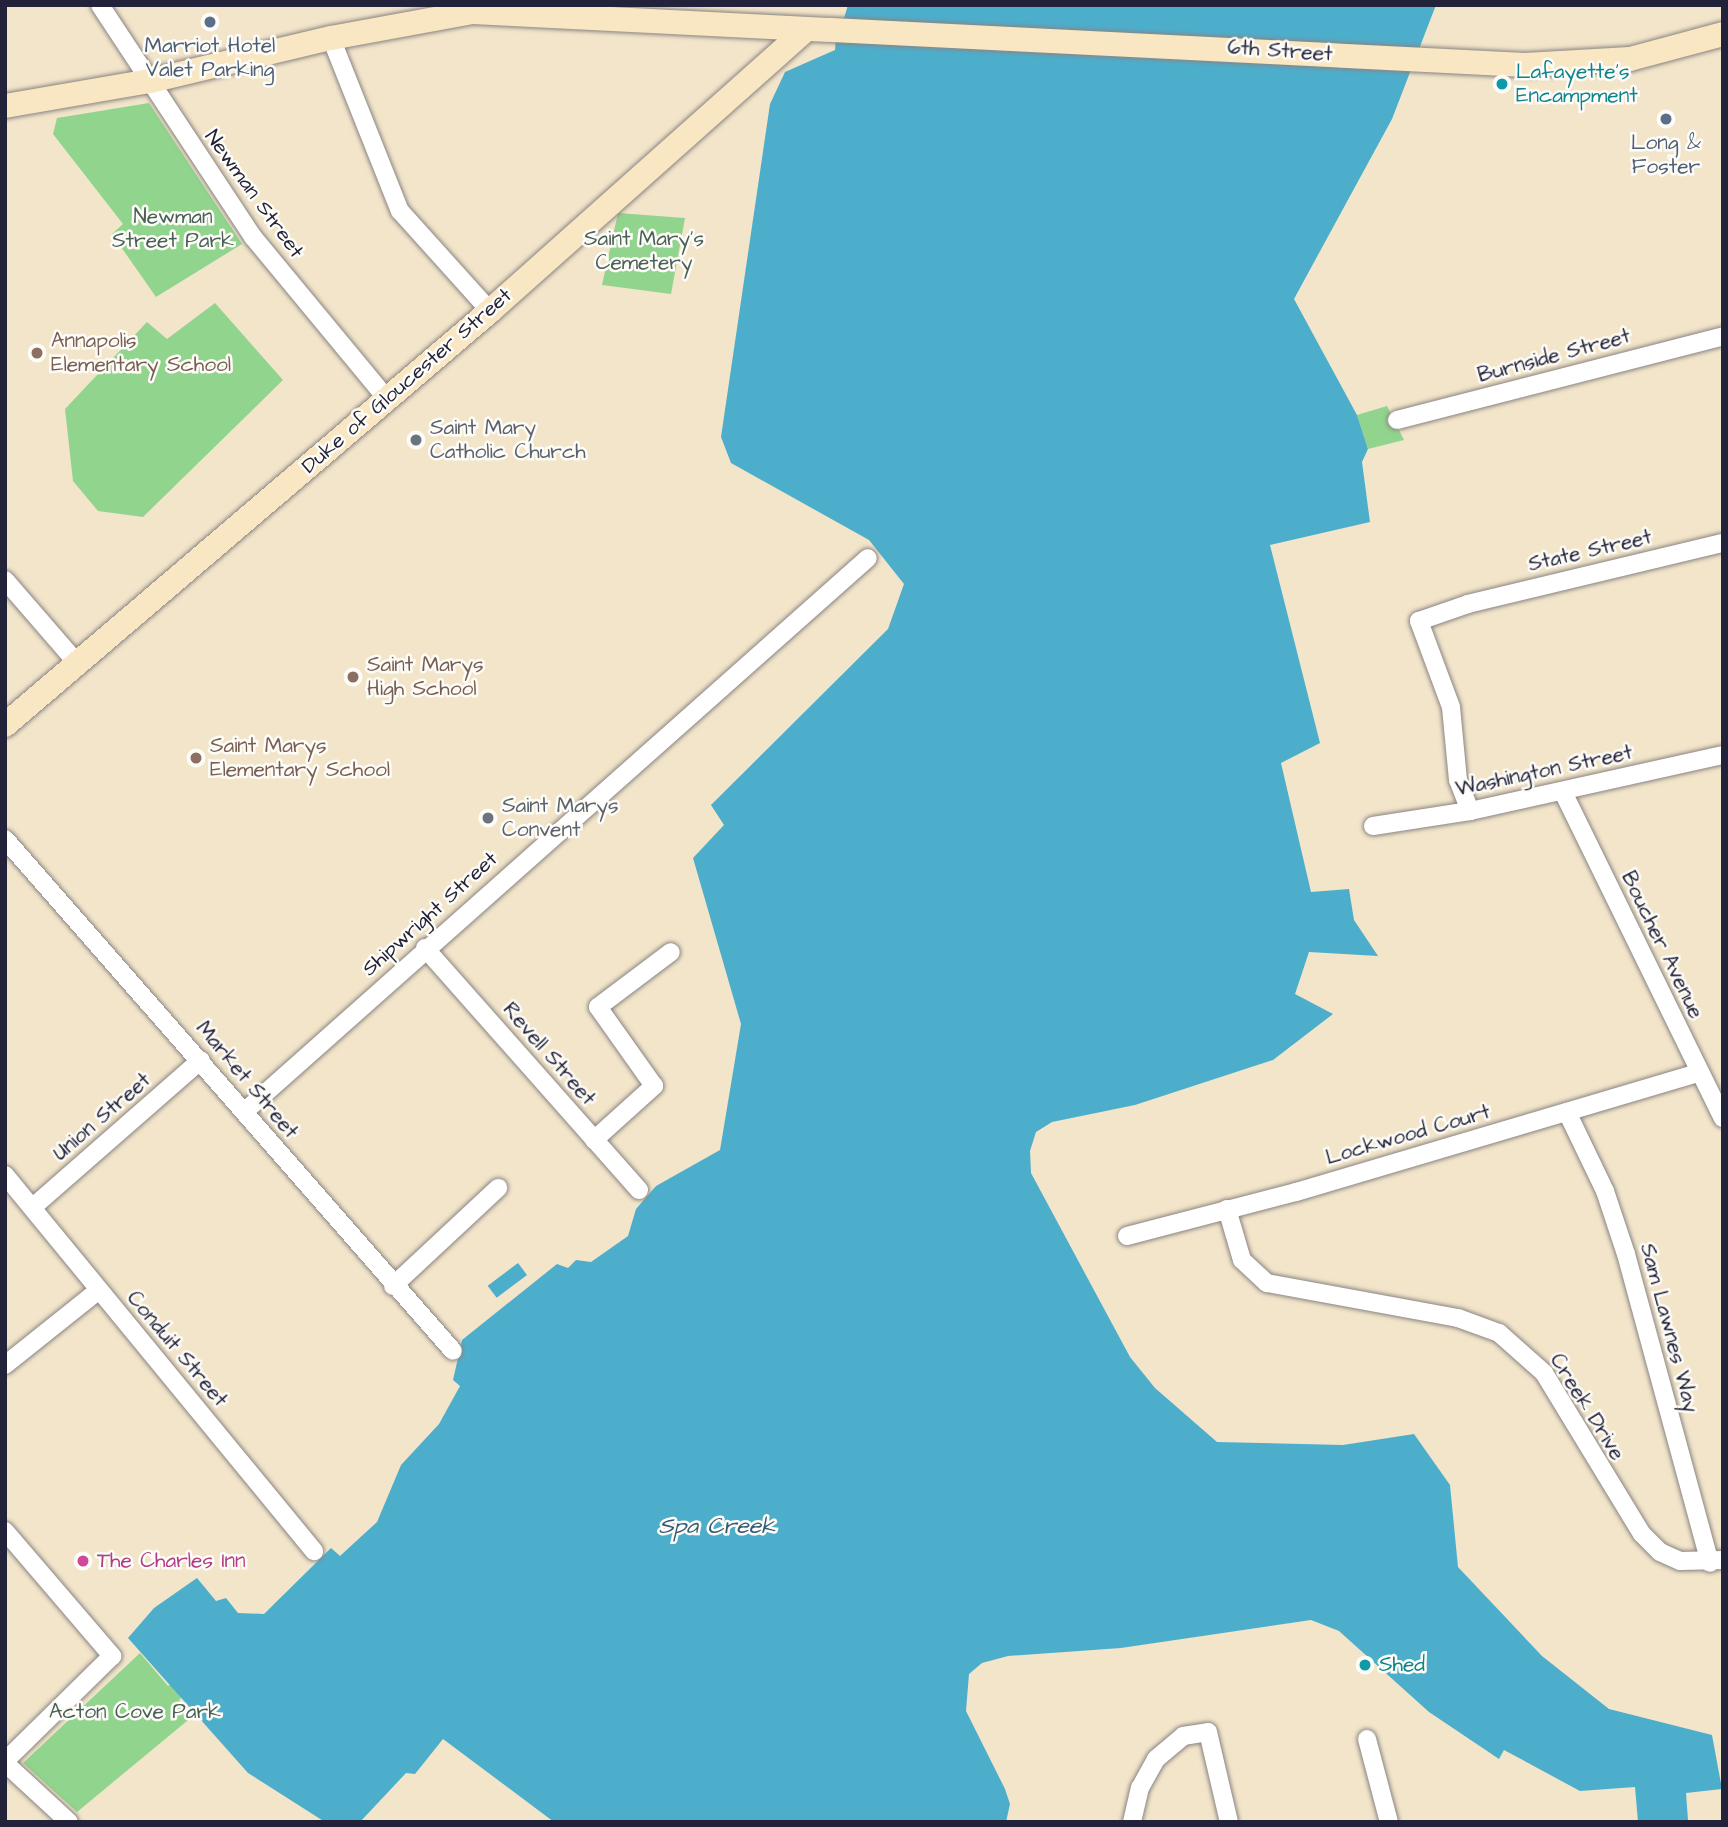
<!DOCTYPE html>
<style>
body{margin:0}
#map{position:relative;width:1728px;height:1827px;overflow:hidden;background:#f2e5ca;font-family:"Architects Daughter",sans-serif}
div>[style]{position:absolute}
.green>*{inset:0;background:#91d48d}
.water>*{inset:0;background:#4daecc;transform-origin:0 0}
.roads{filter:drop-shadow(0 0 2px #8a8482) drop-shadow(0 0 2px #8a8482)}
.minor>*{height:18px;margin:-9px;padding:0 9px;transform-origin:9px;border-radius:9px;background:#fff}
.secondary>*{height:24px;margin:-12px;padding:0 12px;transform-origin:12px;border-radius:12px;background:#f9e7c3}
.dots>*{width:19px;height:19px;translate:-50% -50%;box-sizing:border-box;border:4px solid #fdfcf7;border-radius:50%}
span{translate:-50% -50%;white-space:nowrap;text-align:center;line-height:1.15;-webkit-text-stroke:5px #fdfcf7;paint-order:stroke}
.service-label{font-size:21px;color:#4e5e75}
.street-label{font-size:21px;color:#22223b}
.culture-label{font-size:21px;color:#0d838f}
.left{translate:0 -50%;text-align:left}
.park-label{font-size:21px;color:#496058}
.education-label{font-size:21px;color:#785e54}
.worship-label{font-size:21px;color:#5b616d}
.hotel-label{font-size:21px;color:#b23c85}
.water-label{font-size:23px;color:#335a75;font-style:italic}
.frame{position:absolute;inset:0;border:7px solid #22223b;pointer-events:none}
</style>
<div id="map">
<div class="green">
<i style="clip-path:polygon(149px 103px,242px 244px,156px 297px,112px 234px,123px 224px,53px 134px,57px 118px)"></i>
<i style="clip-path:polygon(618px 213px,685px 218px,671px 294px,602px 285px)"></i>
<i style="clip-path:polygon(215px 303px,283px 380px,143px 517px,98px 511px,73px 481px,65px 409px,147px 322px,167px 339px)"></i>
<i style="clip-path:polygon(1387px 406px,1404px 440px,1368px 449px,1357px 415px)"></i>
<i style="clip-path:polygon(140px 1653px,168px 1686px,176px 1681px,187px 1693px,179px 1700px,193px 1716px,77px 1812px,23px 1763px)"></i>
</div>
<div class="water">
<i style="clip-path:polygon(848px 5px,1436px 5px,1392px 119px,1294px 299px,1357px 415px,1368px 449px,1362px 462px,1370px 522px,1270px 545px,1320px 743px,1281px 763px,1311px 892px,1349px 889px,1354px 920px,1378px 956px,1309px 952px,1295px 994px,1333px 1014px,1273px 1060px,1135px 1105px,1052px 1122px,1036px 1132px,1030px 1151px,1031px 1173px,1130px 1357px,1155px 1388px,1217px 1442px,1343px 1445px,1414px 1434px,1450px 1485px,1458px 1567px,1542px 1656px,1609px 1709px,1712px 1735px,1722px 1789px,1686px 1793px,1688px 1820px,1638px 1822px,1635px 1787px,1580px 1791px,1504px 1750px,1499px 1759px,1429px 1712px,1339px 1631px,1311px 1620px,1121px 1648px,1008px 1656px,982px 1663px,969px 1674px,966px 1711px,1005px 1789px,1010px 1804px,1006px 1822px,554px 1822px,443px 1739px,415px 1774px,406px 1773px,360px 1822px,325px 1822px,248px 1773px,128px 1638px,154px 1608px,197px 1578px,216px 1601px,226px 1598px,238px 1613px,264px 1614px,331px 1548px,340px 1556px,377px 1522px,401px 1465px,439px 1424px,460px 1386px,453px 1380px,462px 1340px,557px 1264px,568px 1268px,576px 1260px,591px 1262px,628px 1236px,636px 1209px,656px 1186px,720px 1150px,741px 1024px,693px 858px,724px 825px,711px 805px,888px 629px,904px 584px,869px 540px,731px 463px,721px 437px,770px 104px,785px 72px,835px 50px,837px 19px,844px 18px)"></i>
<i style="left:518px;top:1263px;width:15px;height:38px;rotate:53deg"></i>
</div>
<div class="roads">
<div class="minor">
<i style="left:100px;top:5px;width:278px;rotate:56.6deg"></i>
<i style="left:253px;top:237px;width:210px;rotate:50.4deg"></i>
<i style="left:331px;top:38px;width:186px;rotate:68.3deg"></i>
<i style="left:400px;top:211px;width:135px;rotate:48deg"></i>
<i style="left:1397px;top:420px;width:337px;rotate:-14.4deg"></i>
<i style="left:5px;top:580px;width:110px;rotate:49.1deg"></i>
<i style="left:1563px;top:792px;width:363px;rotate:63.9deg"></i>
<i style="left:1470px;top:811px;width:33px;rotate:-111deg"></i>
<i style="left:1458px;top:780px;width:73px;rotate:-95.5deg"></i>
<i style="left:1451px;top:707px;width:92px;rotate:-110.4deg"></i>
<i style="left:1419px;top:621px;width:52px;rotate:-19.1deg"></i>
<i style="left:1468px;top:604px;width:262px;rotate:-13.5deg"></i>
<i style="left:1373px;top:826px;width:98px;rotate:-8.8deg"></i>
<i style="left:1470px;top:811px;width:259px;rotate:-12.5deg"></i>
<i style="left:5px;top:839px;width:680px;rotate:48.81deg"></i>
<i style="left:425px;top:948px;width:323px;rotate:48.5deg"></i>
<i style="left:244px;top:1112px;width:834px;rotate:-41.6deg"></i>
<i style="left:1567px;top:1112px;width:88px;rotate:64.3deg"></i>
<i style="left:1605px;top:1191px;width:66px;rotate:71.6deg"></i>
<i style="left:1626px;top:1254px;width:320px;rotate:74.8deg"></i>
<i style="left:594px;top:1140px;width:81px;rotate:-42deg"></i>
<i style="left:654px;top:1086px;width:97px;rotate:-125.3deg"></i>
<i style="left:598px;top:1007px;width:91px;rotate:-37deg"></i>
<i style="left:5px;top:1175px;width:487px;rotate:50.6deg"></i>
<i style="left:33px;top:1207px;width:223px;rotate:-41.2deg"></i>
<i style="left:1227px;top:1209px;width:53px;rotate:73.6deg"></i>
<i style="left:1242px;top:1260px;width:34px;rotate:43deg"></i>
<i style="left:1267px;top:1283px;width:194px;rotate:10.4deg"></i>
<i style="left:1458px;top:1318px;width:44px;rotate:20.1deg"></i>
<i style="left:1499px;top:1333px;width:60px;rotate:41.6deg"></i>
<i style="left:1544px;top:1373px;width:188px;rotate:58.7deg"></i>
<i style="left:1642px;top:1534px;width:25px;rotate:45deg"></i>
<i style="left:1660px;top:1552px;width:22px;rotate:24deg"></i>
<i style="left:1680px;top:1561px;width:43px;rotate:-1.3deg"></i>
<i style="left:1127px;top:1236px;width:175px;rotate:-14.6deg"></i>
<i style="left:1296px;top:1192px;width:421px;rotate:-16.5deg"></i>
<i style="left:393px;top:1286px;width:144px;rotate:-43deg"></i>
<i style="left:5px;top:1365px;width:120px;rotate:-38.6deg"></i>
<i style="left:5px;top:1531px;width:165px;rotate:49.4deg"></i>
<i style="left:112px;top:1656px;width:150px;rotate:135.5deg"></i>
<i style="left:1367px;top:1739px;width:86px;rotate:75.2deg"></i>
<i style="left:5px;top:1763px;width:87px;rotate:42.7deg"></i>
<i style="left:1132px;top:1822px;width:35px;rotate:-77deg"></i>
<i style="left:1140px;top:1788px;width:33px;rotate:-61deg"></i>
<i style="left:1156px;top:1759px;width:35px;rotate:-40deg"></i>
<i style="left:1183px;top:1736px;width:25px;rotate:-9deg"></i>
<i style="left:1208px;top:1732px;width:92px;rotate:76.9deg"></i>
</div>
<div class="secondary">
<i style="left:5px;top:106px;width:147px;rotate:-9.8deg"></i>
<i style="left:150px;top:81px;width:186px;rotate:-13.4deg"></i>
<i style="left:331px;top:38px;width:144px;rotate:-10.4deg"></i>
<i style="left:473px;top:12px;width:1053px;rotate:2.88deg"></i>
<i style="left:1525px;top:65px;width:105px;rotate:-3.3deg"></i>
<i style="left:1630px;top:59px;width:96px;rotate:-15deg"></i>
<i style="left:5px;top:725px;width:638px;rotate:-40.48deg"></i>
<i style="left:490px;top:311px;width:421px;rotate:-41.7deg"></i>
</div>
</div>
<div class="dots">
<i style="left:210px;top:22px;background:#5c6f8a"></i>
<i style="left:1502px;top:84px;background:#0f9aa8"></i>
<i style="left:1666px;top:119px;background:#5c6f8a"></i>
<i style="left:37px;top:353px;background:#8d6e63"></i>
<i style="left:416px;top:440px;background:#6b7280"></i>
<i style="left:353px;top:677px;background:#8d6e63"></i>
<i style="left:196px;top:758px;background:#8d6e63"></i>
<i style="left:488px;top:818px;background:#6b7280"></i>
<i style="left:83px;top:1561px;background:#d1479c"></i>
<i style="left:1365px;top:1665px;background:#0f9aa8"></i>
</div>
<div class="service-label">
<span style="left:210px;top:58px">Marriot Hotel<br>Valet Parking</span>
<span style="left:1666px;top:155px">Long &amp;<br>Foster</span>
</div>
<div class="street-label">
<span style="left:1280px;top:51px;rotate:4deg">6th Street</span>
<span style="left:254px;top:194px;rotate:54deg">Newman Street</span>
<span style="left:1554px;top:356px;rotate:-15deg">Burnside Street</span>
<span style="left:407px;top:381px;rotate:-41deg">Duke of Gloucester Street</span>
<span style="left:1590px;top:551px;rotate:-13deg">State Street</span>
<span style="left:1544px;top:771px;rotate:-12deg">Washington Street</span>
<span style="left:430px;top:914px;rotate:-42deg">Shipwright Street</span>
<span style="left:1662px;top:945px;rotate:64deg">Boucher Avenue</span>
<span style="left:549px;top:1054px;rotate:49deg">Revell Street</span>
<span style="left:247px;top:1080px;rotate:50deg">Market Street</span>
<span style="left:102px;top:1117px;rotate:-41deg">Union Street</span>
<span style="left:1408px;top:1135px;rotate:-16deg">Lockwood Court</span>
<span style="left:1669px;top:1328px;rotate:75deg">Sam Lawnes Way</span>
<span style="left:177px;top:1349px;rotate:50deg">Conduit Street</span>
<span style="left:1587px;top:1407px;rotate:58deg">Creek Drive</span>
</div>
<div class="culture-label">
<span class="left" style="left:1516px;top:84px">Lafayette's<br>Encampment</span>
<span class="left" style="left:1379px;top:1665px">Shed</span>
</div>
<div class="park-label">
<span style="left:173px;top:229px">Newman<br>Street Park</span>
<span style="left:644px;top:251px">Saint Mary's<br>Cemetery</span>
<span style="left:135px;top:1712px">Acton Cove Park</span>
</div>
<div class="education-label">
<span class="left" style="left:51px;top:353px">Annapolis<br>Elementary School</span>
<span class="left" style="left:367px;top:677px">Saint Marys<br>High School</span>
<span class="left" style="left:210px;top:758px">Saint Marys<br>Elementary School</span>
</div>
<div class="worship-label">
<span class="left" style="left:430px;top:440px">Saint Mary<br>Catholic Church</span>
<span class="left" style="left:502px;top:818px">Saint Marys<br>Convent</span>
</div>
<div class="hotel-label">
<span class="left" style="left:97px;top:1561px">The Charles Inn</span>
</div>
<div class="water-label">
<span style="left:717px;top:1526px">Spa Creek</span>
</div>
<div class="frame"></div>
</div>
